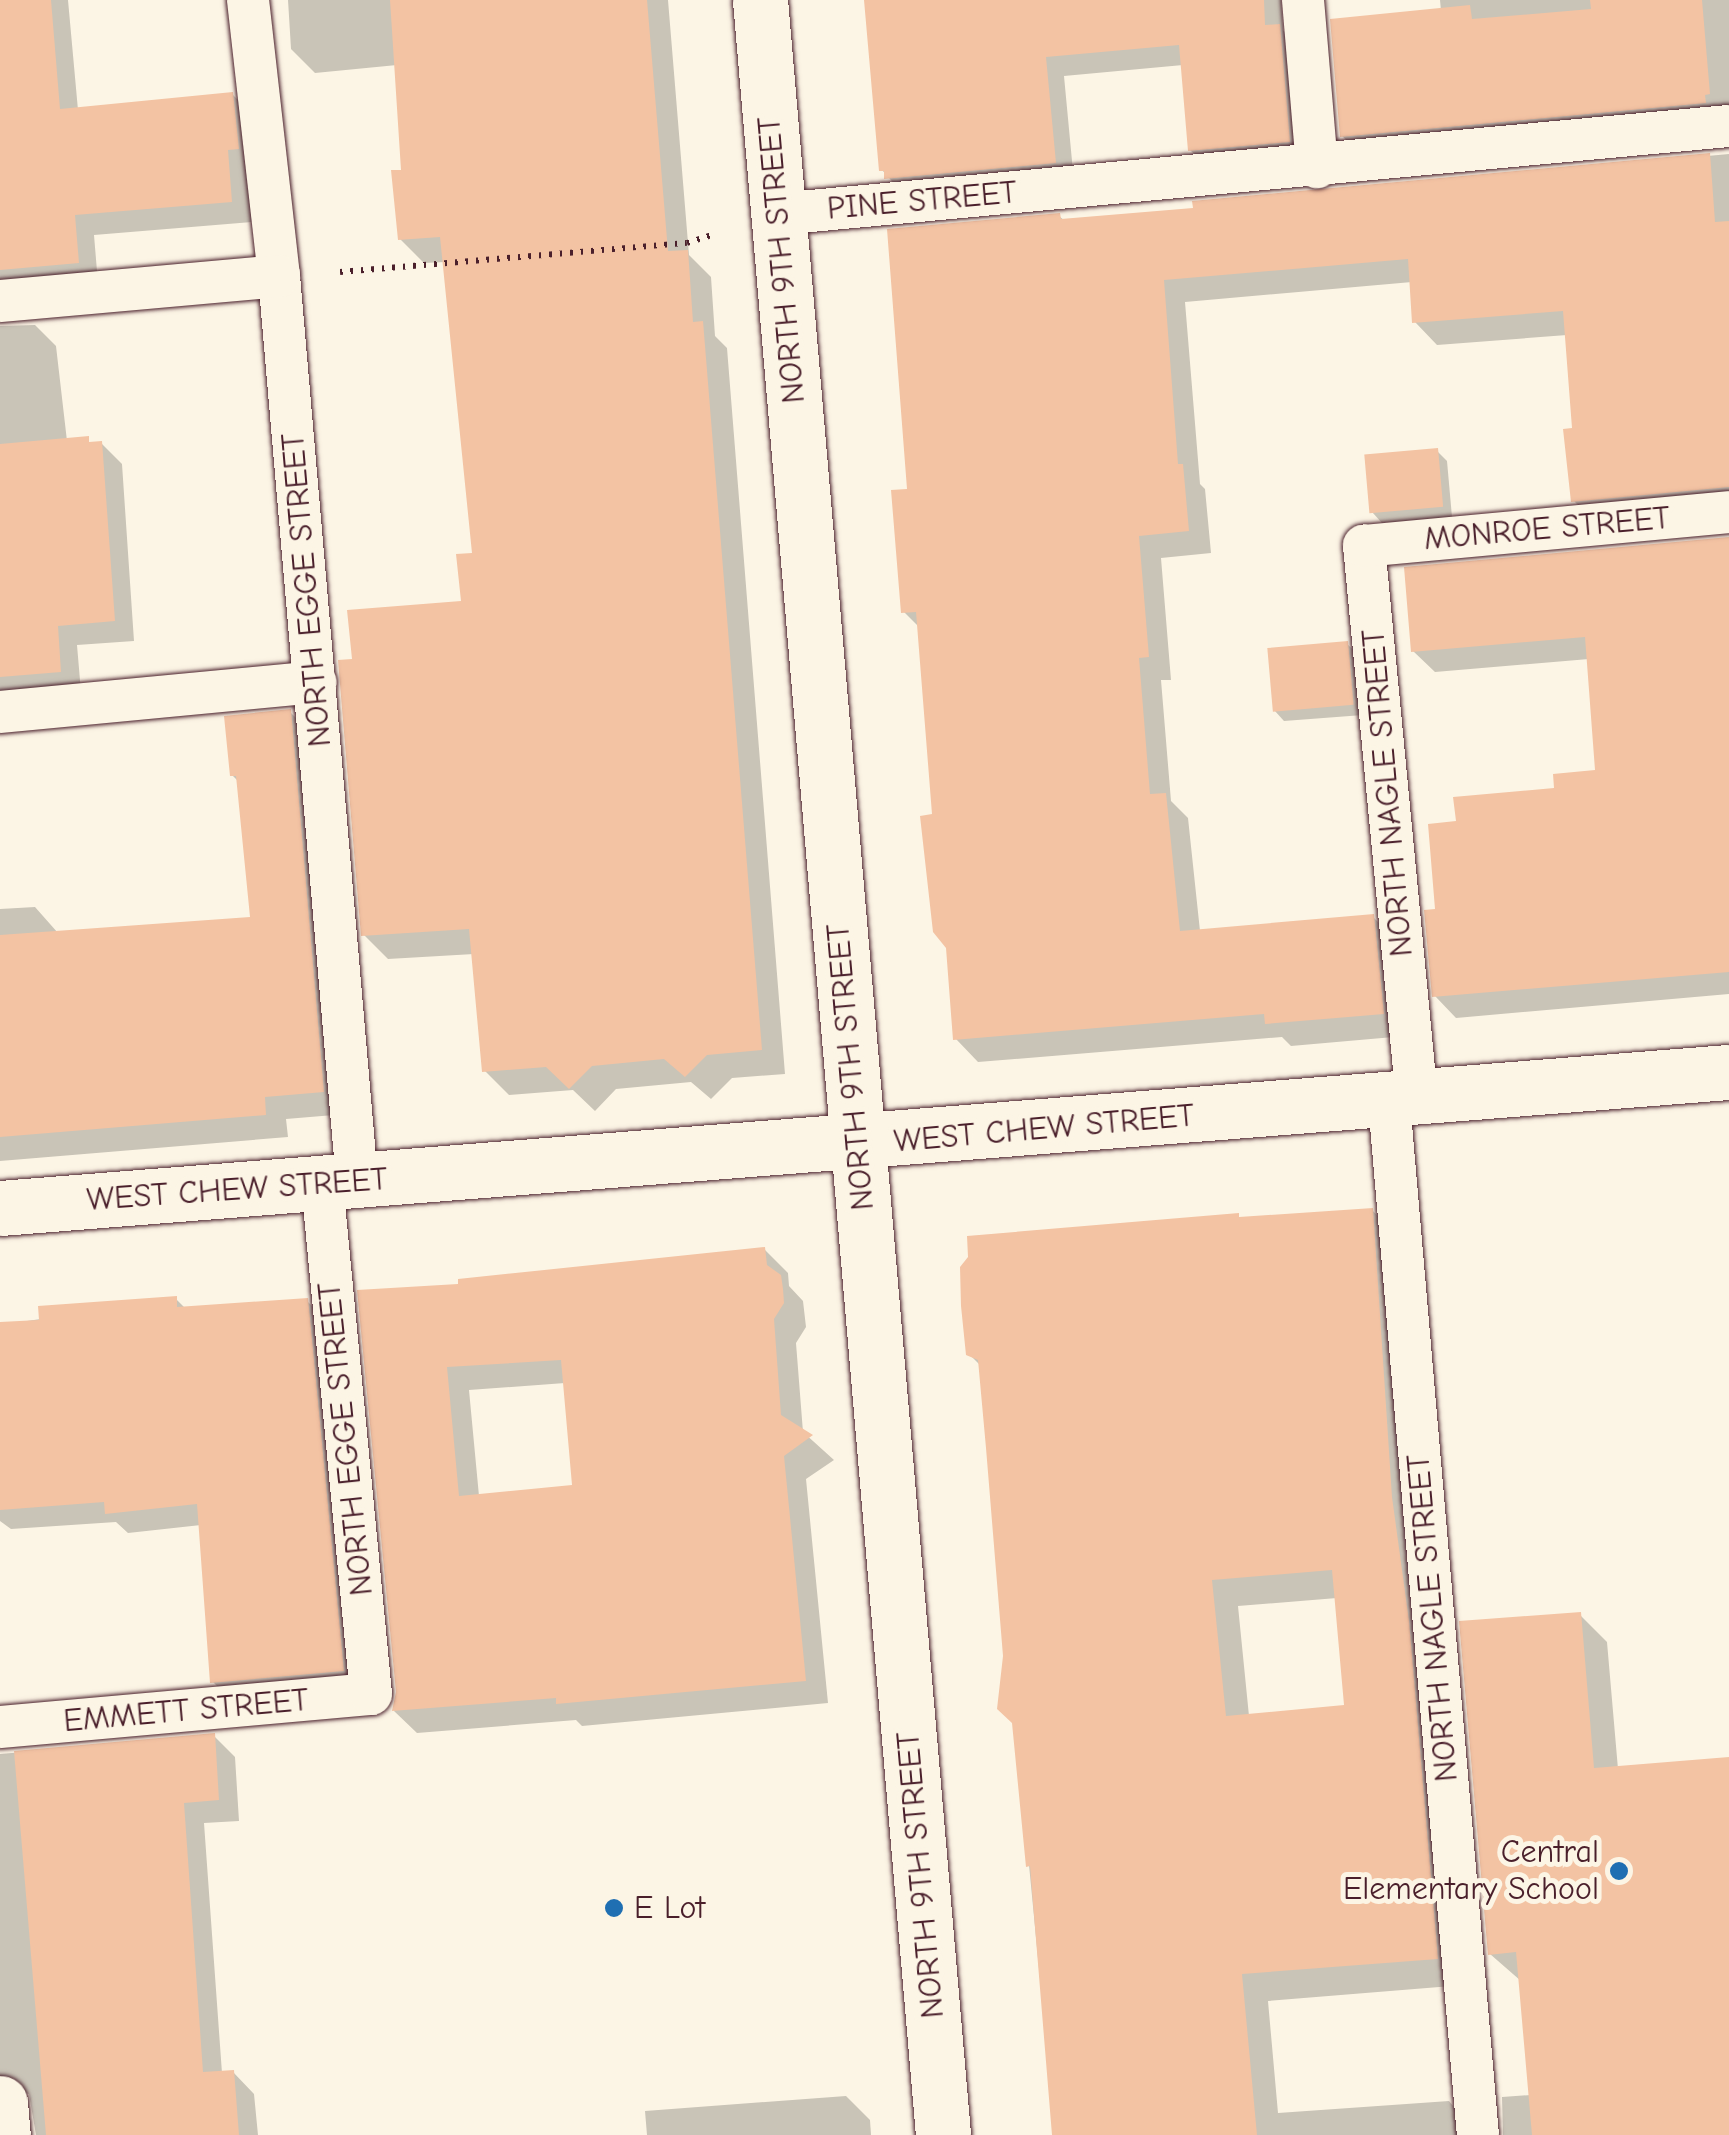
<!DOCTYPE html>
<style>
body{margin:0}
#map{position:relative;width:1729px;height:2135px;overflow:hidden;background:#fcf5e5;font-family:"Comic Neue",sans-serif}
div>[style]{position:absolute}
.shadow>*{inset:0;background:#0003}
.building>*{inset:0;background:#f3c3a3;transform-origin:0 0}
.path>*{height:6px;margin-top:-3px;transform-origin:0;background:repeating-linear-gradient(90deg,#4a1f2b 0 2.5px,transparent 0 10.5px)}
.roads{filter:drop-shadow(0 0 2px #4a1f2b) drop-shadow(0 0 2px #4a1f2b)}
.lane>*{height:42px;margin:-21px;padding:0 21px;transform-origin:21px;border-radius:21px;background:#fcf5e5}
.street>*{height:55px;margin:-27.5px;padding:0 27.5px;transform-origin:27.5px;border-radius:27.5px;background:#fcf5e5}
.dots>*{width:28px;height:28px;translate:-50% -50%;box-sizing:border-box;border:5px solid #fcf5e5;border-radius:50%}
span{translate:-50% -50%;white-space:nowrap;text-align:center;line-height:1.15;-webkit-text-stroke:10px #fcf5e5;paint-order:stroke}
.street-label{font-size:32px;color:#4a1f2b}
.poi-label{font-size:32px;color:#4a1f2b}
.right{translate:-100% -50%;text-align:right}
.left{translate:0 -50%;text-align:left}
</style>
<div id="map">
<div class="shadow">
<i style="clip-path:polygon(0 0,68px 0,78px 110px,232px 94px,253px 115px,248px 170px,252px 222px,94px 235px,98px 283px,0 310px)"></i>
<i style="clip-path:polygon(288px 0,668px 0,689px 255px,711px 277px,715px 336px,727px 348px,785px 1074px,732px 1078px,711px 1099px,691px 1082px,616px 1089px,595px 1111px,573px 1090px,509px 1095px,485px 1071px,474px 954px,388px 959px,363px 934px,355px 661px,463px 603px,475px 555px,445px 262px,424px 263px,400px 239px,404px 172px,397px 65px,315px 73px,291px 49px)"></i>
<i style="clip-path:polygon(866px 0,1281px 0,1283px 30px,1298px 46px,1308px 160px,1210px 169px,1190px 150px,1183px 65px,1064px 76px,1074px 182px,906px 197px,882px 170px)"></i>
<i style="clip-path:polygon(1440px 0,1729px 0,1729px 128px,1368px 161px,1342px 136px,1441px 11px)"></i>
<i style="clip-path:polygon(1729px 154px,1729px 511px,1596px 523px,1573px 500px,1575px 430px,1567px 335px,1437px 345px,1415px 322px,1412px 282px,1185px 302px,1200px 484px,1205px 489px,1211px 553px,1161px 558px,1171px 680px,1161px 680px,1171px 801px,1188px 818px,1200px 931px,1373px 917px,1396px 940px,1405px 1036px,1291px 1046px,1282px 1037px,978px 1062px,956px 1039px,920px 628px,904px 612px,909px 491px,1059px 216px,1065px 221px,1195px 210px,1195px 203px)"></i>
<i style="clip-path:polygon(35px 325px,56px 346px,67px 441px,101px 443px,122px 464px,134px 641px,77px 645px,81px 692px,0 720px,0 326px)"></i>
<i style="clip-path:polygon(1437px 451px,1447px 461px,1452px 517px,1382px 523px,1372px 512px)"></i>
<i style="clip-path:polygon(1729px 540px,1729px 994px,1456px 1018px,1435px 996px,1438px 911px,1458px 823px,1597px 773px,1589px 659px,1435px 672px,1413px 651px)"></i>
<i style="clip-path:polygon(1347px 644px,1358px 654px,1363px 715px,1284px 721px,1274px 710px)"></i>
<i style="clip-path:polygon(290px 712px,313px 735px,346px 1114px,286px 1119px,288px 1137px,0 1161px,0 909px,35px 907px,58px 933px,252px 920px,239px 782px,232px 775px)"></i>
<i style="clip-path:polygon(evenodd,1372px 1210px,1399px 1238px,1464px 1985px,1268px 2001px,1278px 2113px,1449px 2101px,1477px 2135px,1055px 2135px,981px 1366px,969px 1354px,1238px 1216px,1242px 1220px,1372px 1210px,1337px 1598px,1346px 1707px,1249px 1716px,1238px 1606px,1337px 1598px)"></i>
<i style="clip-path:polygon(evenodd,765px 1250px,788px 1273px,789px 1286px,803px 1301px,806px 1327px,796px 1343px,803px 1432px,834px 1460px,806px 1479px,828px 1703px,582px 1726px,576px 1720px,417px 1733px,394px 1711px,398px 1692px,360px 1293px,461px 1286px,765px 1250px,565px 1383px,575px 1487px,479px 1496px,469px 1390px,565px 1383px)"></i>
<i style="clip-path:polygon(176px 1299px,186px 1309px,307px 1301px,327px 1321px,363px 1691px,233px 1702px,213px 1682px,201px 1525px,128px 1533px,116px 1522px,11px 1529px,0 1521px,0 1325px)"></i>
<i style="clip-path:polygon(1580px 1615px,1607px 1642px,1618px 1769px,1729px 1760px,1729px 2135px,1503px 2135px,1502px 2097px,1531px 2095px,1521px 1981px,1490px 1954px)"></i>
<i style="clip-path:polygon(214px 1736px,235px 1757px,239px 1821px,204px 1823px,222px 2073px,233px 2072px,254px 2094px,258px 2135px,36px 2135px,29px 2094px,21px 2092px,0 2102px,0 1754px)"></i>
<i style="clip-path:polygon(846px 2096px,870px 2120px,871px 2135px,647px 2135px,645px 2111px)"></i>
</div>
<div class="building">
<i style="clip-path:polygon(0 0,51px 0,60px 109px,233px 92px,239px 149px,228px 150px,232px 202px,75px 215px,79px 263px,0 270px)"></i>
<i style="clip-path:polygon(390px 0,647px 0,668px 251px,688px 250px,693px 322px,703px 321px,762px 1050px,707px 1055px,685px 1077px,664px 1059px,592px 1066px,569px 1089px,546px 1067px,482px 1072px,469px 929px,361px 936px,338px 660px,352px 659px,347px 610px,461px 601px,456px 554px,472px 553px,440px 237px,398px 240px,391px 170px,401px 170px)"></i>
<i style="clip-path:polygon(864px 0,1264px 0,1265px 25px,1280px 24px,1290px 142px,1188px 151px,1179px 45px,1046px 57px,1056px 163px,884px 179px,884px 171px,879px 171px)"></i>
<i style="clip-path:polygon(1590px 0,1702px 0,1710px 94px,1705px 95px,1706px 103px,1340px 137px,1330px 19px,1470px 5px,1472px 19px,1591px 9px)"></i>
<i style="clip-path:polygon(1710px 153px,1715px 222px,1729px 221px,1729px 487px,1571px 502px,1563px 429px,1572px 428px,1563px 311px,1412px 323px,1408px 259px,1164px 280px,1178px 464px,1183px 464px,1189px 531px,1139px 536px,1149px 657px,1139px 658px,1150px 794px,1166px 793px,1180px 931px,1374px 914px,1384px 1014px,1265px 1024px,1264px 1014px,953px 1040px,946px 948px,933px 932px,920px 816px,932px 814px,916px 612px,901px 613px,891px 490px,907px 489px,887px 229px,1060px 213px,1061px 219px,1193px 208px,1192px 201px)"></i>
<i style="clip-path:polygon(89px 436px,89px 442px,102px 441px,115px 621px,58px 626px,61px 672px,0 677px,0 444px)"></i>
<i style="left:1438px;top:448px;width:59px;height:74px;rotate:85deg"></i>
<i style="clip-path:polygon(1729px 537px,1729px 972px,1432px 997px,1424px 910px,1435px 909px,1428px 824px,1456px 821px,1453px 797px,1554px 788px,1553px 774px,1595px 770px,1585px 637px,1411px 652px,1404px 567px)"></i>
<i style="left:1348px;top:641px;width:64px;height:81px;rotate:85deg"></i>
<i style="clip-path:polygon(291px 709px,324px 1092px,265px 1097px,266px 1115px,0 1137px,0 935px,250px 917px,236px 776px,230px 776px,224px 716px)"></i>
<i style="clip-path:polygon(evenodd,1373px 1208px,1392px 1497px,1409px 1621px,1438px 1959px,1242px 1974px,1257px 2135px,1052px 2135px,1030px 1866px,1026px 1867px,1012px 1723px,997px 1709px,1003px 1656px,986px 1448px,978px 1360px,966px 1355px,961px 1306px,960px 1267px,968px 1257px,967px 1236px,1239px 1213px,1239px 1217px,1373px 1208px,1332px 1570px,1344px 1705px,1226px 1716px,1212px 1580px,1332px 1570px)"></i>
<i style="clip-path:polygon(evenodd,765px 1247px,767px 1265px,781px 1275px,783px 1289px,784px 1303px,774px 1319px,781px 1415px,813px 1435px,784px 1456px,806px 1681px,556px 1704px,556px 1698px,392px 1711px,396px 1692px,357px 1290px,458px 1284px,458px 1279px,765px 1247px,561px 1360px,572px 1485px,459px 1496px,447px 1367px,561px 1360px)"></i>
<i style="clip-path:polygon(177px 1296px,177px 1307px,308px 1298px,344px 1671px,210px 1683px,197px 1504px,105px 1514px,104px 1502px,0 1510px,0 1322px,39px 1320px,38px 1306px)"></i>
<i style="clip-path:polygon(1581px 1612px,1594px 1768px,1729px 1757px,1729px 2135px,1532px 2135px,1516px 1952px,1488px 1955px,1459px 1621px)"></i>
<i style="clip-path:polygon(215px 1733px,219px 1800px,184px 1803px,203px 2072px,234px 2070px,239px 2135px,46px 2135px,14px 1751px)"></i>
</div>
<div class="path">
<i style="left:340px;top:272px;width:348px;rotate:-4.8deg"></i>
<i style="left:687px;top:243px;width:29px;rotate:-18deg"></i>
</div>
<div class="roads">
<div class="lane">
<i style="left:248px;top:0;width:278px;rotate:83.6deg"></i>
<i style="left:279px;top:276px;width:908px;rotate:85.07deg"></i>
<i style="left:1303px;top:0;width:168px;rotate:85.2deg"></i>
<i style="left:778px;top:214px;width:955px;rotate:-5.29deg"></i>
<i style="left:0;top:301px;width:280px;rotate:-5.1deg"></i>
<i style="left:0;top:712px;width:317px;rotate:-5.4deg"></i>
<i style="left:1417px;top:1100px;width:557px;rotate:-95.46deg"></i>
<i style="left:1364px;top:546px;width:367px;rotate:-5.3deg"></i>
<i style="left:1389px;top:1102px;width:1037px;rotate:85.08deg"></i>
<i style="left:0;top:1727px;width:372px;rotate:-5.1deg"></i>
<i style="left:371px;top:1694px;width:513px;rotate:-95.48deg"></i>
</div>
<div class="street">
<i style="left:760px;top:0;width:2143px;rotate:85.1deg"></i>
<i style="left:0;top:1208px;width:1734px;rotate:-4.5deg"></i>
<i style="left:0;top:2103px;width:32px;rotate:85deg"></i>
</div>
</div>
<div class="dots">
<i style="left:1619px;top:1871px;background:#1f6fb2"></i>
<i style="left:614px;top:1908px;background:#1f6fb2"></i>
</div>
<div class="street-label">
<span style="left:922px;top:201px;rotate:-5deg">PINE STREET</span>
<span style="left:782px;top:260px;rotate:-95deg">NORTH 9TH STREET</span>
<span style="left:1547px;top:529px;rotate:-5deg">MONROE STREET</span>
<span style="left:307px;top:590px;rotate:-95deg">NORTH EGGE STREET</span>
<span style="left:1388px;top:793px;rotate:-95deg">NORTH NAGLE STREET</span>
<span style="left:851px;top:1067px;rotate:-95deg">NORTH 9TH STREET</span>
<span style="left:1044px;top:1129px;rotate:-5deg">WEST CHEW STREET</span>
<span style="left:237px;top:1190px;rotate:-4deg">WEST CHEW STREET</span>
<span style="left:346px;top:1439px;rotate:-96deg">NORTH EGGE STREET</span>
<span style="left:1433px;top:1618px;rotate:-95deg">NORTH NAGLE STREET</span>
<span style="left:186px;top:1711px;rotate:-5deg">EMMETT STREET</span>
<span style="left:921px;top:1875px;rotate:-95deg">NORTH 9TH STREET</span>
</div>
<div class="poi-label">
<span class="right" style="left:1599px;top:1871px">Central<br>Elementary School</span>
<span class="left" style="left:634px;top:1908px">E Lot</span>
</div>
</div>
